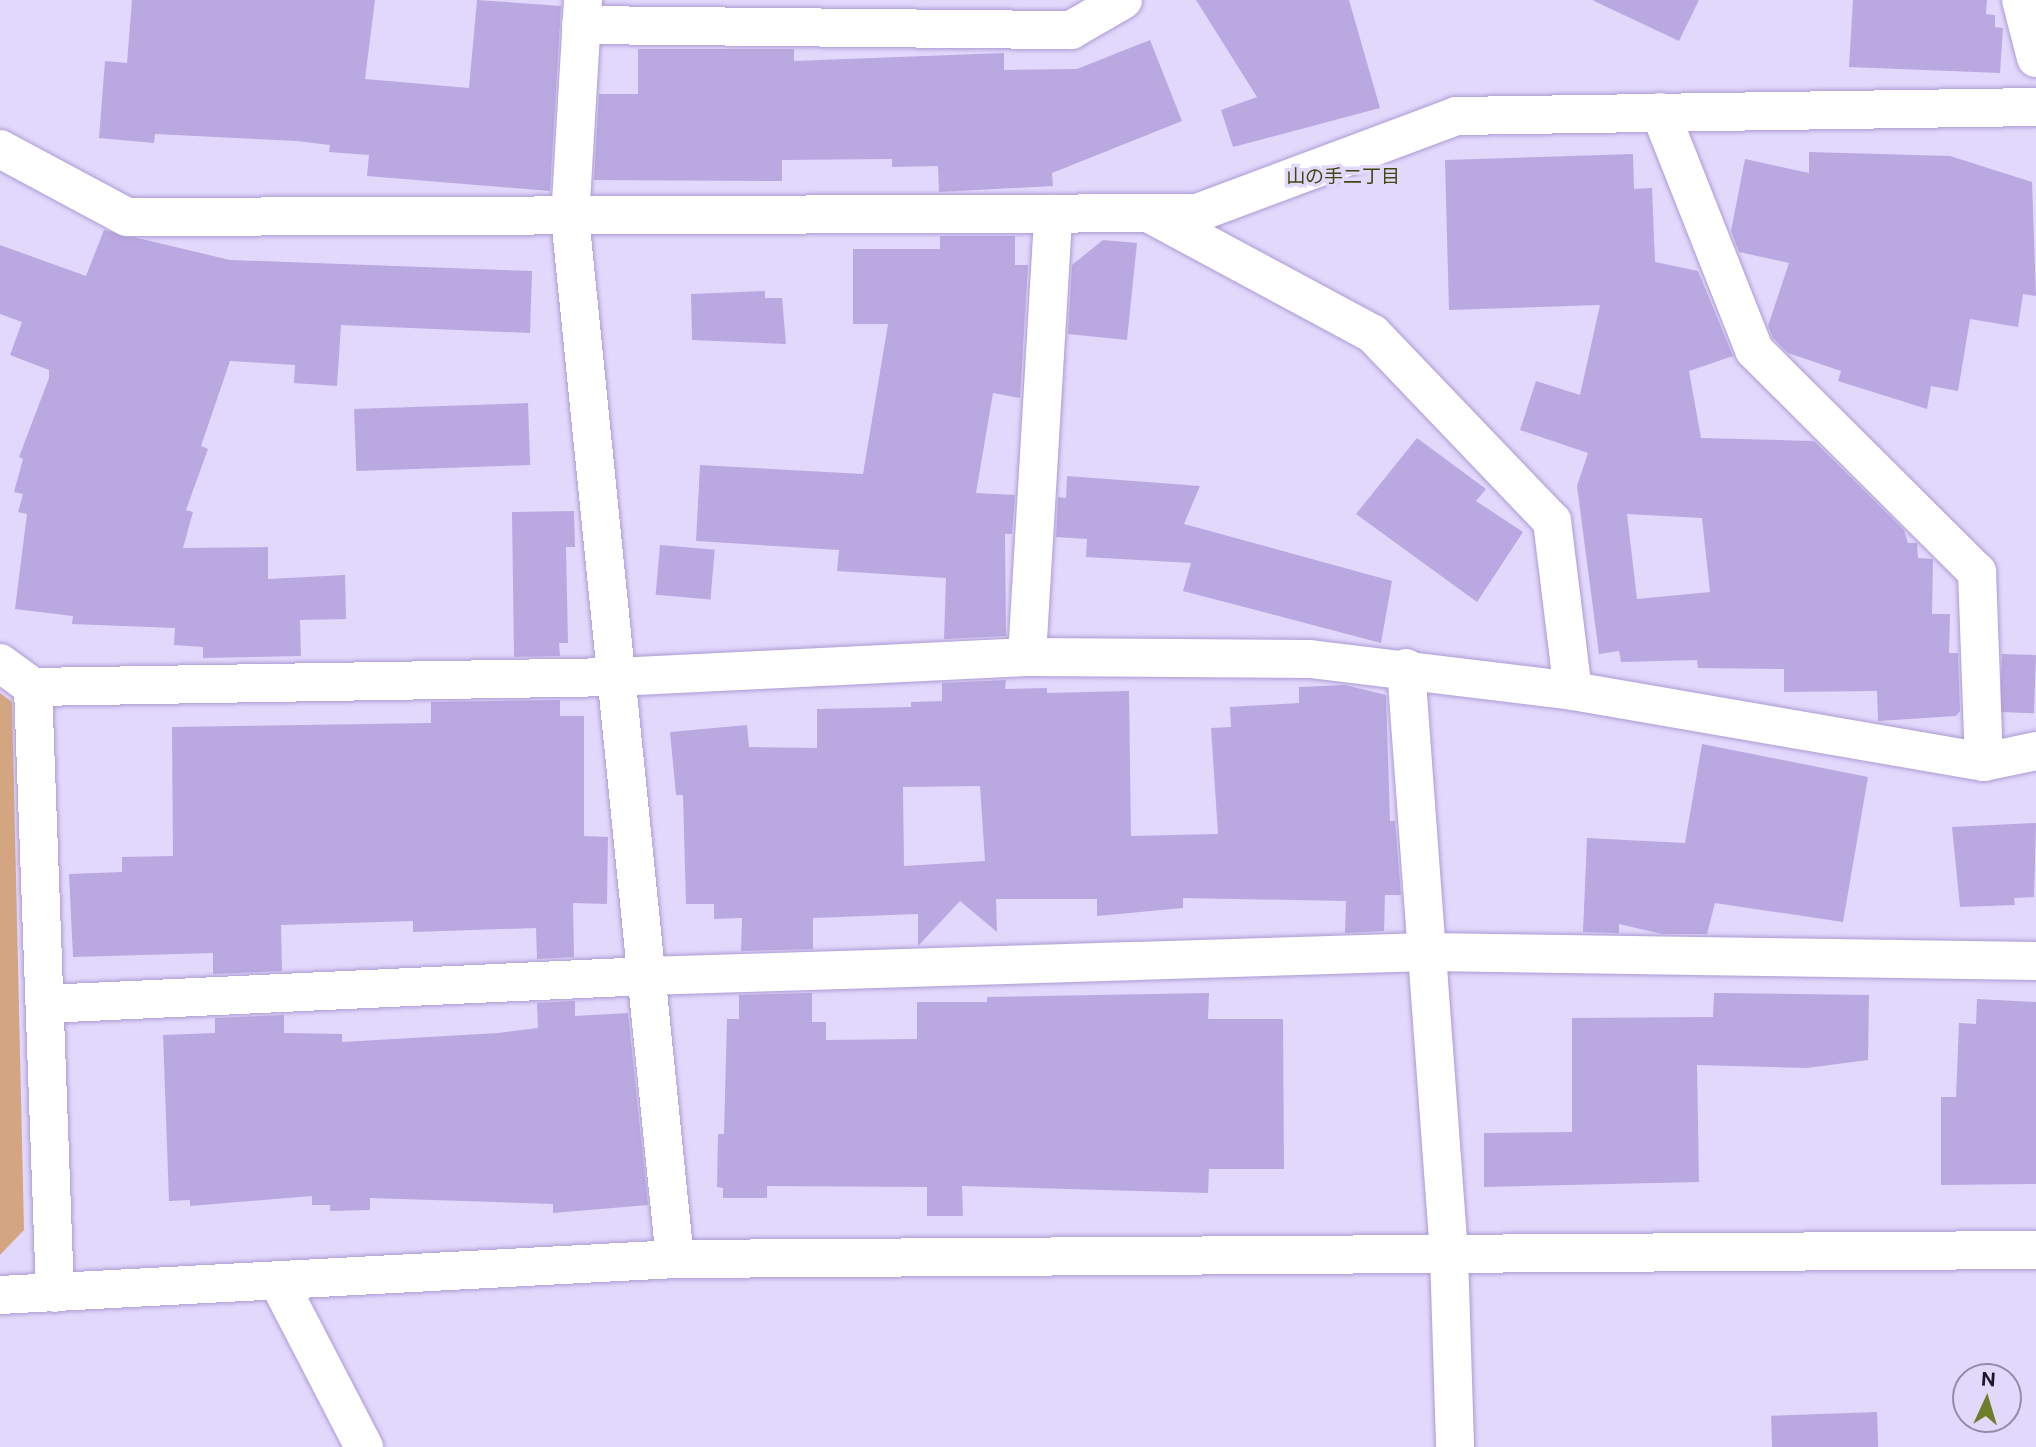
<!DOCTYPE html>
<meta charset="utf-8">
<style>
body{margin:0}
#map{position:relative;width:2036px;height:1447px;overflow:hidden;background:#e2d8fc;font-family:"Public Sans","Noto Sans JP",sans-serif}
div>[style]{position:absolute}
.green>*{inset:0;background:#d3a581}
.building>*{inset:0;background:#baa8e1;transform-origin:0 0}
.roads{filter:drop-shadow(0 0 2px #ac9bd3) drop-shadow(0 0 2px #ac9bd3)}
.minor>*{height:38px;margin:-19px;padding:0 19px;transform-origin:19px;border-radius:19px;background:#fff}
.tertiary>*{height:38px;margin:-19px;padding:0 19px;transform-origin:19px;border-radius:19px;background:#fff}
span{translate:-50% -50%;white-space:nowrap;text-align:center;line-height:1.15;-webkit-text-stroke:7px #e2d8fc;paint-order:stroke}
.neighbourhood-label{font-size:19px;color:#404a10}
.north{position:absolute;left:1952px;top:1363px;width:70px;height:70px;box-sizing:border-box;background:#e2d8fc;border:2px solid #948ba9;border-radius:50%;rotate:4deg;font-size:19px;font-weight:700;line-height:28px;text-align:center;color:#1e172c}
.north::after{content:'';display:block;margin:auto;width:24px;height:32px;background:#6e7d2a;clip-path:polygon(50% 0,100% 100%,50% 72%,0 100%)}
</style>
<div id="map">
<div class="green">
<i style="clip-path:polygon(0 693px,12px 702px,24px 1230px,0 1255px)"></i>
</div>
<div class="building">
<i style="clip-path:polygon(132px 0,375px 0,365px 79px,469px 88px,477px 0,561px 6px,550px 191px,367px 176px,369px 155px,329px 152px,330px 145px,297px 141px,155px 134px,154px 143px,99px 138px,105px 61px,127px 63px)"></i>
<i style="clip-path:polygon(1196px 0,1349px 0,1380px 108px,1233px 147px,1221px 110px,1257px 97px)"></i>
<i style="clip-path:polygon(1592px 0,1699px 0,1679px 41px)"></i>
<i style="clip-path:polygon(1853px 0,1987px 0,1986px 14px,1995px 15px,1995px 27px,2003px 28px,2000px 73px,1849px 67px)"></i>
<i style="clip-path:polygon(1150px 40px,1182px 121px,1052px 173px,1053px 186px,939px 192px,938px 166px,892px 167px,892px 159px,782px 160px,782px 181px,594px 180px,599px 94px,638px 94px,638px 49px,794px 49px,794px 61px,1004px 53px,1004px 70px,1077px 69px)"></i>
<i style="clip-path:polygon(1809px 152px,1950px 156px,2032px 182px,2036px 296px,2023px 294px,2018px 327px,1970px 319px,1958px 391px,1931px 386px,1927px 409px,1838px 381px,1841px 371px,1788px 353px,1773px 338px,1768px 326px,1789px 263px,1739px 252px,1731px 231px,1745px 159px,1809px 173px)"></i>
<i style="clip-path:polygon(evenodd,1633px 154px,1634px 189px,1652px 188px,1655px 262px,1698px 271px,1733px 356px,1689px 371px,1701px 438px,1814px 441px,1904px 530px,1908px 543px,1917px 543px,1918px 558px,1933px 559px,1932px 614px,1950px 614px,1949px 653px,1958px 653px,1960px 711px,1956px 716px,1878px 721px,1877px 691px,1784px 692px,1784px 669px,1698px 668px,1697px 660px,1621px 662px,1619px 651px,1599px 654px,1577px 486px,1588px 453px,1520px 430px,1536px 381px,1580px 395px,1600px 305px,1449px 310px,1445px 160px,1633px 154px,1627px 514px,1702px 518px,1710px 592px,1637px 599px,1627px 514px)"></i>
<i style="clip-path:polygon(104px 230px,230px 260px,532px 271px,530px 333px,341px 325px,337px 386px,294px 383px,295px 365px,230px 361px,201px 446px,208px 449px,186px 510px,193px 512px,183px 548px,268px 547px,268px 579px,345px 575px,346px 619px,300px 620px,301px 656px,203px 658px,203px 647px,174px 645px,175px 628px,72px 624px,73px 616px,15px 609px,27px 514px,18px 512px,23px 494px,14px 492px,23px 459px,19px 457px,49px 378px,49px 370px,10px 355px,22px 322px,0 314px,0 245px,86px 276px)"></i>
<i style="clip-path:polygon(940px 236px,1015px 236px,1015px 265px,1028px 265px,1020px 398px,993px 393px,976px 493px,1015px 495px,1012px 534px,1005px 534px,1006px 636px,944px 639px,946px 578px,837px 571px,839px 550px,696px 541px,700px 465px,863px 474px,888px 324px,853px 324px,853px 249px,940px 249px)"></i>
<i style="clip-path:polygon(1103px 240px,1137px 243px,1127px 340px,1068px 334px,1072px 265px)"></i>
<i style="clip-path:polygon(765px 291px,765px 298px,782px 298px,786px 344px,692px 340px,691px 294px)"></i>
<i style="left:528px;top:403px;width:62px;height:174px;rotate:88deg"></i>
<i style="clip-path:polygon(1417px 438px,1486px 489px,1476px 501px,1523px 532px,1477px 602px,1356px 514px)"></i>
<i style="clip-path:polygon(1067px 476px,1200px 486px,1184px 524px,1392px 581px,1381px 643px,1183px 591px,1191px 563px,1086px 557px,1087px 539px,1056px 537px,1058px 497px,1066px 498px)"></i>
<i style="clip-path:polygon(574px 511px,575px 547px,566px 547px,568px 643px,559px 643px,560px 656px,514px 657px,512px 512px)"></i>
<i style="left:660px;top:545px;width:55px;height:50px;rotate:5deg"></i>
<i style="left:2002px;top:654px;width:34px;height:58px;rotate:2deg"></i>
<i style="clip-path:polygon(evenodd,1006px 680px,1005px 689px,1047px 688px,1047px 693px,1129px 691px,1131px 836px,1218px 834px,1211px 728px,1231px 727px,1230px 707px,1299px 703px,1299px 687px,1345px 685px,1386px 695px,1390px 821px,1395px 821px,1401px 895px,1385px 895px,1384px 931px,1345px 933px,1346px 901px,1183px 898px,1183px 908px,1097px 916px,1097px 899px,996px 899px,997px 932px,960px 901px,918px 946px,918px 914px,813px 918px,813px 949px,741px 951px,742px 918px,714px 919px,714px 904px,686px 904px,683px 795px,676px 795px,670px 732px,747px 725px,749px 747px,817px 748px,817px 709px,911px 707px,911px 702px,942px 701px,942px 683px,1006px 680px,980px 786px,985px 861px,904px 866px,903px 787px,980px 786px)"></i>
<i style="clip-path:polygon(560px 700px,560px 716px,584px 716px,584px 836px,608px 837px,607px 904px,573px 903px,574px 957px,537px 959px,536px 928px,413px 932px,413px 921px,281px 925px,282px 971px,213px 974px,213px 953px,73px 957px,69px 874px,122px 872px,122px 857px,173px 856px,172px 727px,431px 723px,431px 702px)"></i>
<i style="clip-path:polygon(1702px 744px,1868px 777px,1843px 922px,1715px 903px,1707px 934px,1662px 934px,1619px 924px,1619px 933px,1583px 932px,1587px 838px,1685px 843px)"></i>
<i style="clip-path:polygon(2036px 823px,2034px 897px,2014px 898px,2015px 905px,1960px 907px,1952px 827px)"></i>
<i style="clip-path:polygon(812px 993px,812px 1022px,826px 1022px,826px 1040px,917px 1039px,917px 1002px,987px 1002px,987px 997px,1209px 993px,1208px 1019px,1283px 1019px,1284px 1169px,1209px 1169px,1208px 1193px,962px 1186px,963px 1216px,927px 1216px,927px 1187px,767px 1186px,767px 1198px,723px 1198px,723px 1188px,717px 1187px,718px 1134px,724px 1134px,727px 1019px,739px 1019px,739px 995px)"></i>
<i style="clip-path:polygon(1714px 993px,1869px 995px,1868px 1060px,1807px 1068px,1697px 1065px,1699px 1182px,1484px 1187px,1484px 1133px,1572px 1132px,1572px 1018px,1713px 1017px)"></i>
<i style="clip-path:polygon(1977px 999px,2036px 1002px,2036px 1184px,1941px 1185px,1941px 1097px,1956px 1097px,1959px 1023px,1976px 1024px)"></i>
<i style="clip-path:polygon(575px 1001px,575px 1016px,628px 1013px,648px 1205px,553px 1213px,553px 1204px,370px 1198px,370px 1210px,330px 1211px,330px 1205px,312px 1205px,312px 1196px,190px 1206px,190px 1200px,169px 1201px,163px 1035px,215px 1033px,215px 1018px,284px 1015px,284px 1033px,342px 1034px,342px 1042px,498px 1033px,538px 1028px,537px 1003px)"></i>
<i style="left:1877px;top:1412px;width:35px;height:106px;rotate:88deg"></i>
</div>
<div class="roads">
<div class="minor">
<i style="left:583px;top:0;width:217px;rotate:93.4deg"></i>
<i style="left:570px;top:217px;width:1047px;rotate:84.25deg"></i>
<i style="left:581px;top:25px;width:490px;rotate:0.6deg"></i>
<i style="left:1071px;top:30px;width:60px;rotate:-30deg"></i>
<i style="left:1660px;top:112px;width:256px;rotate:68.4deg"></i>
<i style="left:1754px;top:350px;width:315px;rotate:44.9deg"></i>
<i style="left:1977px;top:572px;width:190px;rotate:87.9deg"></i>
<i style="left:0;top:149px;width:144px;rotate:28.2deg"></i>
<i style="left:127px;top:217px;width:1070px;rotate:-0.21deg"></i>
<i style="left:1197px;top:213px;width:277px;rotate:-20.5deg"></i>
<i style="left:1456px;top:116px;width:580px;rotate:-0.89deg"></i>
<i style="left:1152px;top:215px;width:251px;rotate:28.3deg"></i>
<i style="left:1373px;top:334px;width:259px;rotate:46.3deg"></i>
<i style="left:1552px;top:521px;width:171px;rotate:83deg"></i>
<i style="left:1027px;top:657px;width:444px;rotate:-86.6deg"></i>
<i style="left:0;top:663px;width:41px;rotate:36deg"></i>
<i style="left:33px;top:687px;width:583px;rotate:-0.98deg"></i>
<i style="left:616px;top:677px;width:411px;rotate:-2.8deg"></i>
<i style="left:1027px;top:657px;width:283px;rotate:0.4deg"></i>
<i style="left:1310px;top:659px;width:265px;rotate:6.9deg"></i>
<i style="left:1573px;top:691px;width:417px;rotate:9.8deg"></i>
<i style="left:1984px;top:762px;width:53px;rotate:-11.9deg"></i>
<i style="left:1406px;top:668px;width:588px;rotate:85.8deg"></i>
<i style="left:1449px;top:1254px;width:193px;rotate:88.2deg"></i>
<i style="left:33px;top:687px;width:606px;rotate:87.92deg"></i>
<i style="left:46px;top:1004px;width:601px;rotate:-2.67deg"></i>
<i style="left:646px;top:976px;width:781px;rotate:-1.76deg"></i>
<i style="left:1427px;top:952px;width:609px;rotate:0.85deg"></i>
<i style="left:278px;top:1281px;width:187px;rotate:62.6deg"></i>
<i style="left:0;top:1295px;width:676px;rotate:-3.05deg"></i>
<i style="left:675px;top:1259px;width:1361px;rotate:-0.38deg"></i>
</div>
<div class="tertiary">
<i style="left:2021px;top:0;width:60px;rotate:75.5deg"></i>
</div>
</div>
<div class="neighbourhood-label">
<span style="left:1343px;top:177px">山の手二丁目</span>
</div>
<div class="north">N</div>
</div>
